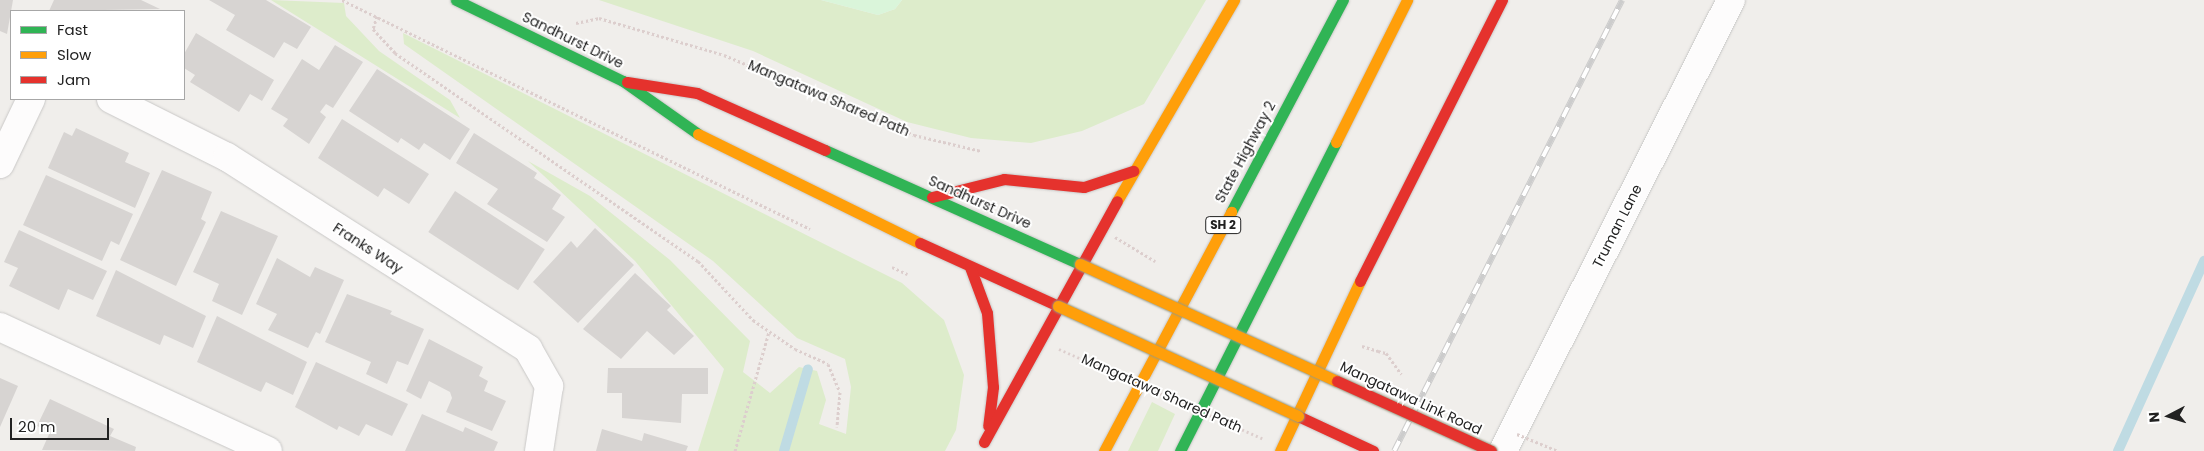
<!DOCTYPE html>
<style>
body{margin:0}
#map{position:relative;width:2204px;height:451px;overflow:hidden;background:#f0eeeb;font-family:Poppins,sans-serif}
div>[style]{position:absolute}
.grass>*{inset:0;background:#ddeccb}
.park>*{inset:0;background:#daf5da}
.stream>*{height:10px;margin:-5px;padding:0 5px;transform-origin:5px;border-radius:5px;background:#bfdbe3}
.building>*{inset:0;background:#d7d4d2;transform-origin:0 0}
.path>*{height:3px;margin-top:-1.5px;transform-origin:0;background:repeating-linear-gradient(90deg,#dccecd 0 2.5px,transparent 0 5px)}
.roads{filter:drop-shadow(0 0 1px #c9c8c7) drop-shadow(0 0 1px #c9c8c7)}
.street>*{height:28px;margin:-14px;padding:0 14px;transform-origin:14px;border-radius:14px;background:#fdfcfc}
.fast>*{height:11px;margin:-5.5px;padding:0 5.5px;transform-origin:5.5px;border-radius:5.5px;background:#30b455}
.slow>*{height:11px;margin:-5.5px;padding:0 5.5px;transform-origin:5.5px;border-radius:5.5px;background:#ff9f0a}
.jam>*{height:11px;margin:-5.5px;padding:0 5.5px;transform-origin:5.5px;border-radius:5.5px;background:#e5322d}
.rail>*{height:5.5px;margin-top:-2.75px;transform-origin:0;background:repeating-linear-gradient(90deg,#fff 0 11px,#ccc 0 22px);box-sizing:border-box;border-block:1px solid #ccc}
.path-bridge>*{height:3px;margin-top:-1.5px;transform-origin:0;background:repeating-linear-gradient(90deg,#dccecd 0 2.5px,transparent 0 5px)}
.bridges{filter:drop-shadow(0 0 1px #999a82) drop-shadow(0 0 1px #999a82)}
.slow-bridge>*{height:11px;margin:-5.5px;padding:0 5.5px;transform-origin:5.5px;border-radius:5.5px;background:#ff9f0a}
.jam-bridge>*{height:11px;margin:-5.5px;padding:0 5.5px;transform-origin:5.5px;border-radius:5.5px;background:#e5322d}
span{translate:-50% -50%;white-space:nowrap;text-align:center;line-height:1.15;-webkit-text-stroke:4px #fff;paint-order:stroke}
.shield-label span{padding:1px 4px;background:#fff;border:1px solid;border-radius:4px;-webkit-text-stroke-width:0}
.shield-label{font-size:12px;color:#222;font-weight:700}
.street-label{font-size:14px;color:#222}
.legend{position:absolute;left:10px;top:10px;width:175px;height:90px;box-sizing:border-box;background:#fff;border:1px solid #a7a7a7;margin:0;padding:6px 9px;list-style:none;font-size:15px;color:#222}
.legend li{display:flex;align-items:center;gap:10px;height:25px}
.legend b{width:25px;border:1px solid #a7a7a7}
.north{position:absolute;left:2144px;top:391px;width:50px;height:50px;-webkit-text-stroke:4px #fff;paint-order:stroke;rotate:265deg;font-size:14px;font-weight:700;line-height:20px;text-align:center;color:#222}
.north::after{content:'';display:block;margin:auto;width:18px;height:22px;background:#222;clip-path:polygon(50% 0,100% 100%,50% 72%,0 100%)}
.scale{position:absolute;left:10px;top:418px;width:99px;height:22px;box-sizing:border-box;border:2px solid #222;border-top:0;padding-left:6px;font-size:15px;line-height:18px;white-space:nowrap;color:#222;-webkit-text-stroke:4px #fff;paint-order:stroke}
</style>
<div id="map">
<div class="grass">
<i style="clip-path:polygon(271px 0,344px 3px,346px 16px,379px 51px,450px 100px,460px 118px)"></i>
<i style="clip-path:polygon(599px 0,821px 0,878px 15px,895px 9px,902px 0,1206px 0,1144px 104px,1082px 131px,1031px 143px,971px 138px,907px 122px,753px 51px)"></i>
<i style="clip-path:polygon(403px 33px,902px 283px,944px 320px,964px 375px,956px 430px,945px 451px,698px 451px,724px 369px,635px 261px,528px 161px,590px 196px,670px 260px,750px 341px,743px 372px,770px 393px,799px 367px,817px 371px,826px 400px,819px 424px,846px 434px,851px 387px,845px 359px,797px 338px,713px 261px,404px 44px)"></i>
<i style="clip-path:polygon(1152px 402px,1175px 414px,1158px 451px,1128px 451px)"></i>
</div>
<div class="park">
<i style="clip-path:polygon(821px 0,902px 0,895px 9px,878px 15px)"></i>
</div>
<div class="stream">
<i style="left:784px;top:451px;width:85px;rotate:-73.7deg"></i>
<i style="left:2118px;top:451px;width:209px;rotate:-65.6deg"></i>
</div>
<div class="building">
<i style="clip-path:polygon(0 0,13px 0,7px 34px,0 31px)"></i>
<i style="clip-path:polygon(54px 0,141px 0,160px 9px,49px 11px)"></i>
<i style="clip-path:polygon(209px 0,266px 0,311px 27px,297px 49px,284px 42px,274px 58px,226px 30px,235px 15px)"></i>
<i style="clip-path:polygon(196px 33px,274px 80px,262px 101px,250px 94px,239px 112px,190px 82px,195px 75px,184px 68px,184px 54px)"></i>
<i style="clip-path:polygon(335px 45px,363px 62px,333px 108px,326px 104px,320px 112px,326px 117px,309px 144px,283px 126px,288px 119px,271px 109px,302px 59px,319px 70px)"></i>
<i style="clip-path:polygon(377px 69px,470px 129px,450px 160px,424px 143px,419px 150px,401px 138px,398px 143px,349px 111px)"></i>
<i style="clip-path:polygon(342px 119px,429px 174px,409px 204px,384px 188px,378px 197px,318px 158px)"></i>
<i style="clip-path:polygon(76px 128px,129px 153px,125px 162px,150px 173px,135px 208px,48px 168px,64px 132px,72px 136px)"></i>
<i style="clip-path:polygon(474px 133px,537px 173px,534px 178px,561px 195px,552px 209px,565px 217px,547px 242px,487px 204px,498px 189px,456px 163px)"></i>
<i style="clip-path:polygon(162px 170px,212px 192px,201px 219px,206px 222px,176px 286px,120px 260px)"></i>
<i style="clip-path:polygon(46px 175px,133px 214px,119px 245px,111px 241px,102px 261px,23px 225px)"></i>
<i style="left:455px;top:191px;width:107px;height:49px;rotate:33deg"></i>
<i style="clip-path:polygon(221px 211px,278px 236px,242px 315px,212px 301px,219px 284px,193px 272px)"></i>
<i style="clip-path:polygon(595px 228px,634px 265px,578px 323px,533px 282px,571px 241px,577px 248px)"></i>
<i style="clip-path:polygon(19px 230px,107px 271px,93px 300px,68px 289px,59px 310px,9px 286px,18px 268px,4px 262px)"></i>
<i style="clip-path:polygon(277px 258px,310px 277px,315px 267px,344px 280px,320px 334px,316px 332px,308px 348px,268px 330px,277px 314px,256px 304px)"></i>
<i style="clip-path:polygon(116px 270px,206px 316px,193px 348px,164px 335px,160px 345px,96px 316px)"></i>
<i style="clip-path:polygon(635px 273px,671px 306px,667px 310px,694px 336px,674px 355px,647px 331px,621px 359px,583px 329px)"></i>
<i style="clip-path:polygon(347px 294px,392px 311px,390px 314px,424px 329px,408px 365px,397px 361px,387px 384px,366px 374px,371px 362px,325px 342px)"></i>
<i style="clip-path:polygon(217px 316px,307px 362px,293px 395px,266px 382px,261px 392px,197px 362px)"></i>
<i style="clip-path:polygon(429px 339px,483px 367px,479px 376px,488px 381px,484px 391px,506px 401px,492px 431px,446px 412px,452px 398px,450px 392px,429px 381px,421px 399px,406px 391px)"></i>
<i style="clip-path:polygon(316px 362px,408px 404px,392px 436px,366px 424px,359px 436px,339px 426px,337px 430px,295px 407px)"></i>
<i style="clip-path:polygon(608px 368px,708px 368px,708px 394px,682px 394px,681px 423px,622px 418px,622px 393px,607px 393px)"></i>
<i style="clip-path:polygon(0 378px,18px 386px,0 427px)"></i>
<i style="clip-path:polygon(50px 399px,114px 429px,110px 436px,136px 447px,135px 451px,42px 450px,50px 432px,37px 426px)"></i>
<i style="clip-path:polygon(422px 414px,463px 432px,465px 427px,498px 442px,494px 451px,405px 451px)"></i>
<i style="clip-path:polygon(602px 429px,642px 441px,644px 433px,688px 446px,686px 451px,596px 451px)"></i>
</div>
<div class="path">
<i style="left:342px;top:0;width:521px;rotate:26.07deg"></i>
<i style="left:377px;top:16px;width:14px;rotate:107deg"></i>
<i style="left:373px;top:29px;width:33px;rotate:47deg"></i>
<i style="left:395px;top:53px;width:368px;rotate:34.5deg"></i>
<i style="left:698px;top:261px;width:81px;rotate:47deg"></i>
<i style="left:753px;top:320px;width:51px;rotate:34.6deg"></i>
<i style="left:795px;top:349px;width:36px;rotate:24deg"></i>
<i style="left:828px;top:364px;width:30px;rotate:67deg"></i>
<i style="left:840px;top:392px;width:35px;rotate:95deg"></i>
<i style="left:576px;top:23px;width:24px;rotate:-12deg"></i>
<i style="left:599px;top:18px;width:130px;rotate:16.5deg"></i>
<i style="left:724px;top:55px;width:206px;rotate:22.8deg"></i>
<i style="left:914px;top:135px;width:69px;rotate:13.4deg"></i>
<i style="left:892px;top:267px;width:17px;rotate:25deg"></i>
<i style="left:1362px;top:346px;width:17px;rotate:17deg"></i>
<i style="left:735px;top:451px;width:124px;rotate:-74.1deg"></i>
</div>
<div class="roads">
<div class="street">
<i style="left:111px;top:99px;width:130px;rotate:26.6deg"></i>
<i style="left:227px;top:157px;width:357px;rotate:32.5deg"></i>
<i style="left:528px;top:349px;width:43px;rotate:60.4deg"></i>
<i style="left:549px;top:386px;width:66px;rotate:98.7deg"></i>
<i style="left:0;top:164px;width:72px;rotate:-64.5deg"></i>
<i style="left:0;top:327px;width:295px;rotate:24.8deg"></i>
<i style="left:1503px;top:451px;width:505px;rotate:-63.18deg"></i>
</div>
<div class="fast">
<i style="left:456px;top:0;width:186px;rotate:25.9deg"></i>
<i style="left:623px;top:81px;width:92px;rotate:35.2deg"></i>
<i style="left:825px;top:150px;width:279px;rotate:24.1deg"></i>
<i style="left:1231px;top:212px;width:240px;rotate:-62.2deg"></i>
<i style="left:1180px;top:451px;width:346px;rotate:-63.2deg"></i>
</div>
<div class="slow">
<i style="left:698px;top:134px;width:247px;rotate:26.2deg"></i>
<i style="left:1336px;top:142px;width:159px;rotate:-63.4deg"></i>
<i style="left:1117px;top:201px;width:233px;rotate:-59.8deg"></i>
<i style="left:1104px;top:451px;width:271px;rotate:-62deg"></i>
<i style="left:1280px;top:451px;width:188px;rotate:-64.8deg"></i>
</div>
<div class="jam">
<i style="left:627px;top:82px;width:71px;rotate:8.9deg"></i>
<i style="left:697px;top:93px;width:140px;rotate:24deg"></i>
<i style="left:932px;top:197px;width:74px;rotate:-14deg"></i>
<i style="left:1004px;top:179px;width:80px;rotate:5.7deg"></i>
<i style="left:1084px;top:187px;width:52px;rotate:-18.1deg"></i>
<i style="left:920px;top:243px;width:152px;rotate:24.5deg"></i>
<i style="left:970px;top:267px;width:49px;rotate:69.7deg"></i>
<i style="left:987px;top:313px;width:74px;rotate:85.4deg"></i>
<i style="left:993px;top:387px;width:39px;rotate:97deg"></i>
<i style="left:1360px;top:281px;width:315px;rotate:-63.2deg"></i>
<i style="left:1298px;top:416px;width:83px;rotate:25deg"></i>
<i style="left:984px;top:442px;width:275px;rotate:-61.1deg"></i>
</div>
</div>
<div class="rail">
<i style="left:1394px;top:451px;width:505px;rotate:-63.18deg"></i>
</div>
<div class="path-bridge">
<i style="left:1115px;top:237px;width:47px;rotate:31deg"></i>
<i style="left:1059px;top:349px;width:224px;rotate:23.7deg"></i>
<i style="left:1378px;top:351px;width:8px;rotate:14deg"></i>
<i style="left:1386px;top:353px;width:26px;rotate:54deg"></i>
<i style="left:1517px;top:434px;width:44px;rotate:22.5deg"></i>
</div>
<div class="bridges">
<div class="slow-bridge">
<i style="left:1080px;top:264px;width:282px;rotate:24.5deg"></i>
<i style="left:1058px;top:306px;width:264px;rotate:24.6deg"></i>
</div>
<div class="jam-bridge">
<i style="left:1337px;top:381px;width:169px;rotate:24.4deg"></i>
</div>
</div>
<div class="shield-label">
<span style="left:1223px;top:225px">SH 2</span>
</div>
<div class="street-label">
<span style="left:573px;top:40px;rotate:26deg">Sandhurst Drive</span>
<span style="left:829px;top:98px;rotate:23deg">Mangatawa Shared Path</span>
<span style="left:1245px;top:152px;rotate:-62deg">State Highway 2</span>
<span style="left:980px;top:202px;rotate:24deg">Sandhurst Drive</span>
<span style="left:1617px;top:226px;rotate:-63deg">Truman Lane</span>
<span style="left:368px;top:248px;rotate:33deg">Franks Way</span>
<span style="left:1162px;top:393px;rotate:24deg">Mangatawa Shared Path</span>
<span style="left:1411px;top:398px;rotate:25deg">Mangatawa Link Road</span>
</div>
<ul class="legend">
<li><b style="height:6px;background:#30b455"></b>Fast</li>
<li><b style="height:6px;background:#ff9f0a"></b>Slow</li>
<li><b style="height:6px;background:#e5322d"></b>Jam</li>
</ul>
<div class="north">N</div>
<div class="scale">20 m</div>
</div>
